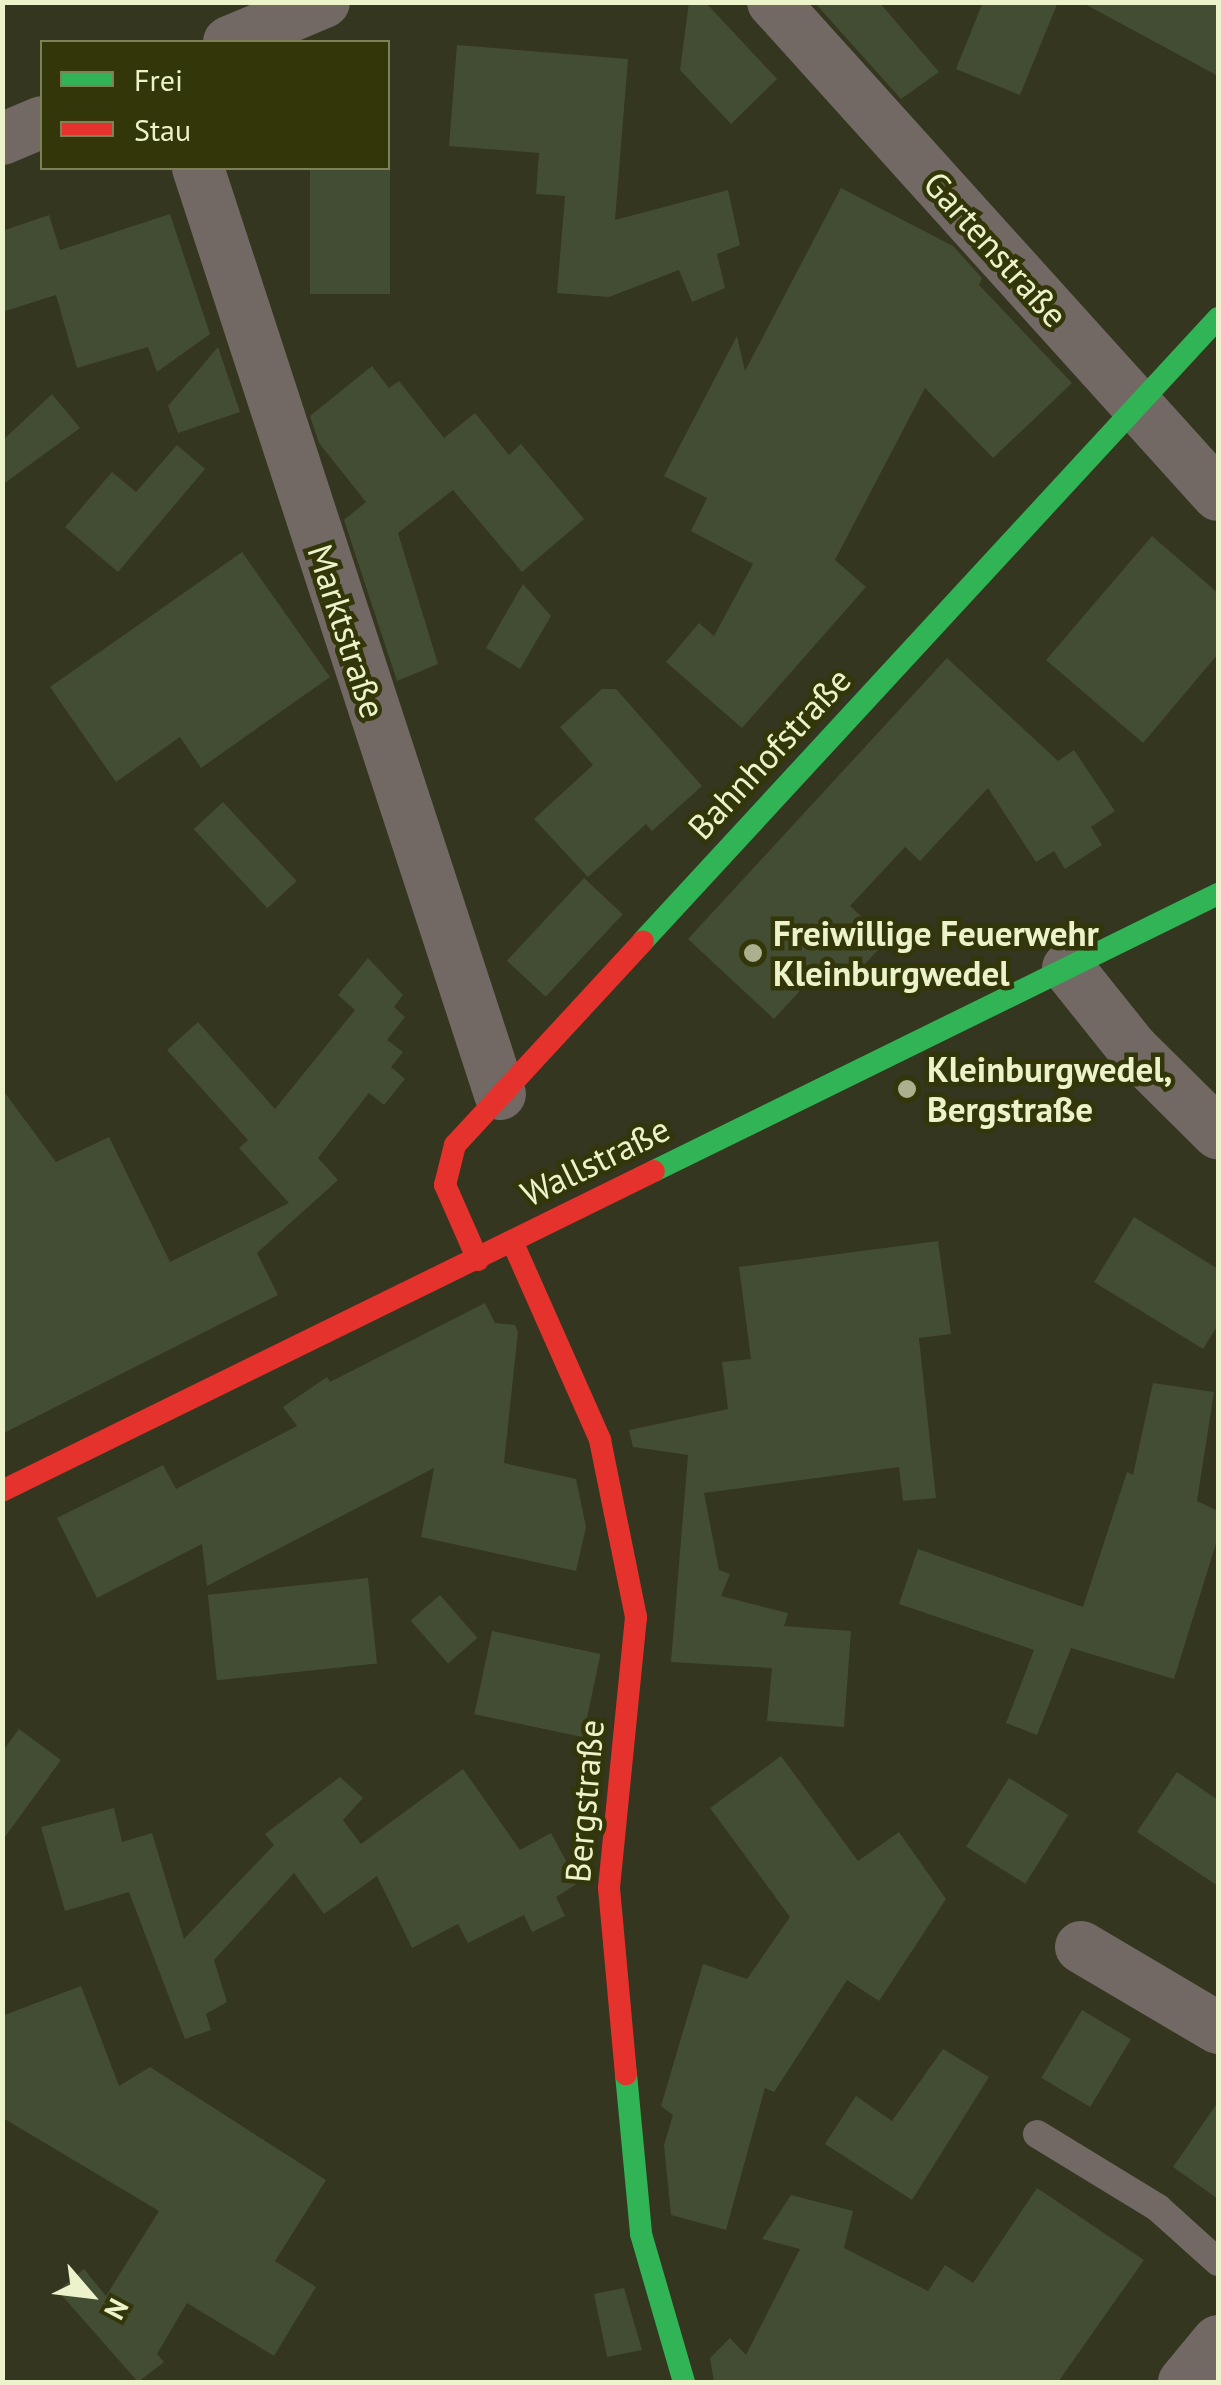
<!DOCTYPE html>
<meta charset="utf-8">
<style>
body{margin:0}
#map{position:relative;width:1221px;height:2385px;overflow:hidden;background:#34361f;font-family:"PT Sans",sans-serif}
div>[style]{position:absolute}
.building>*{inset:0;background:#434d33;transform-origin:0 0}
.lane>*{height:28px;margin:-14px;padding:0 14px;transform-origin:14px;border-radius:14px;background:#726965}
.street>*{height:52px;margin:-26px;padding:0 26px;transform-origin:26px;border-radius:26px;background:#726965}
.fast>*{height:22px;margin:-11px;padding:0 11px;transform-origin:11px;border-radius:11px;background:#30b455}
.jam>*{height:22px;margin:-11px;padding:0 11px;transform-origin:11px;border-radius:11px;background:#e5322d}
.dots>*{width:28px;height:28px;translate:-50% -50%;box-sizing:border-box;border:5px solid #323609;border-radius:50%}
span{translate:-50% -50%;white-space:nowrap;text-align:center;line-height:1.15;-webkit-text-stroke:9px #323609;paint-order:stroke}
.street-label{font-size:35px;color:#ecf2c9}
.poi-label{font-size:35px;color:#ecf2c9;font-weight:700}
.left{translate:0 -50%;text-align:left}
.frame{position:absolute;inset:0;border:5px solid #ecf2c9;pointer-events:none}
.legend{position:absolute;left:40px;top:40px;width:350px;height:130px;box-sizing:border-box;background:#323609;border:2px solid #7c8156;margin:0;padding:12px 18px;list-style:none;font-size:30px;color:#ecf2c9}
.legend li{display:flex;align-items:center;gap:20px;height:50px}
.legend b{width:50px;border:2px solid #7c8156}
.north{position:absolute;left:40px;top:2245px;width:100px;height:100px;-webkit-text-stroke:8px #323609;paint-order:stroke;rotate:118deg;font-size:28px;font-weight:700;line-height:40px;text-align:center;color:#ecf2c9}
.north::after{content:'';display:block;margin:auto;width:35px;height:45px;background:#ecf2c9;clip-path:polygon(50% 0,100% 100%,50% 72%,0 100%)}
</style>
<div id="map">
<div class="building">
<i style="clip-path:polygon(689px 2px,705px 2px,777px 79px,731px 124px,680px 70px)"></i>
<i style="clip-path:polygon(814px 2px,879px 2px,939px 72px,901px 99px)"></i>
<i style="clip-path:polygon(983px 2px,1058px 2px,1020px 95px,956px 69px)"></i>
<i style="clip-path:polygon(1081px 2px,1218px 2px,1218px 76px)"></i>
<i style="clip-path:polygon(457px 45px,628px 59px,615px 220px,728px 190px,740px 245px,717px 254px,725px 288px,692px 302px,679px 270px,609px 297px,557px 293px,565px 196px,536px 194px,539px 153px,449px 146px)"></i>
<i style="left:310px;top:168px;width:80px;height:126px"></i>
<i style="clip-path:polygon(841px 188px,953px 246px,982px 278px,979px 285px,1072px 383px,993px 458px,925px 388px,835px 560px,866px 587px,742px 728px,666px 662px,699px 623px,714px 636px,753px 564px,691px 531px,707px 498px,664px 476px,737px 336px,745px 371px)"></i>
<i style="clip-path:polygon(170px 214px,210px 334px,157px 372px,148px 347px,77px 368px,56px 295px,2px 312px,2px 231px,49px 215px,60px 250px)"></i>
<i style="clip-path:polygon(218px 347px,240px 412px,178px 433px,168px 406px)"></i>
<i style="clip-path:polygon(372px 366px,389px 388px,399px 381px,444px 438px,475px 413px,509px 455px,521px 444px,584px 519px,522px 572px,453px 490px,398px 533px,438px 664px,397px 681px,344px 520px,366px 502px,319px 443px,310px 416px)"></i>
<i style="clip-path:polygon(52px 394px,80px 428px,2px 485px,2px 441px)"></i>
<i style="clip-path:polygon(177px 445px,205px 469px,118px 572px,65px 527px,112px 472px,136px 492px)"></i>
<i style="clip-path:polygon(1152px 536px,1218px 593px,1218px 654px,1143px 743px,1046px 660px)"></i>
<i style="clip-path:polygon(242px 552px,330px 677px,201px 768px,180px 737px,116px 782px,50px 687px)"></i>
<i style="clip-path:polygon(523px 584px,551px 616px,520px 669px,486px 648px)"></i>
<i style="clip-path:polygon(947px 658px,1058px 761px,1074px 750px,1115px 811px,1091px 827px,1102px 845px,1065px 869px,1054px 851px,1036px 862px,988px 788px,920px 861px,905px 847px,850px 906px,887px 940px,852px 978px,830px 958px,774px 1019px,688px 939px)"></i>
<i style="clip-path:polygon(602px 689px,616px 689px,702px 786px,652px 831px,646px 824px,588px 877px,534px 819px,593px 765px,560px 727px)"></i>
<i style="left:223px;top:802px;width:108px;height:40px;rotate:47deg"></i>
<i style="left:584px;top:878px;width:53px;height:113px;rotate:43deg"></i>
<i style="clip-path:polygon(368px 958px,403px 995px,394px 1007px,405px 1017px,387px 1040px,403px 1052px,391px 1067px,405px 1079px,384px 1105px,369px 1093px,318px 1158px,338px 1180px,257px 1253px,278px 1295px,2px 1434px,2px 1089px,56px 1162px,109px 1137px,170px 1262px,289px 1203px,239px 1148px,248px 1140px,167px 1050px,198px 1022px,275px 1109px,355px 1010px,338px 995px)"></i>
<i style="clip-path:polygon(1134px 1217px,1218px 1269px,1218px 1325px,1203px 1349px,1094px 1282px)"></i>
<i style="clip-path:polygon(938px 1241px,951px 1334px,919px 1338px,936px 1498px,903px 1501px,899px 1467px,704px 1493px,719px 1570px,730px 1574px,721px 1596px,788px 1613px,784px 1626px,851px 1631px,844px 1727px,767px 1721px,772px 1668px,671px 1662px,688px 1455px,633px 1447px,629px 1430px,728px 1409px,722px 1362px,751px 1359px,739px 1267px)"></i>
<i style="clip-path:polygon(485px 1303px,495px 1323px,515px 1325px,518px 1332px,504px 1463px,576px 1479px,586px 1527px,576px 1571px,421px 1537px,434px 1468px,207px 1586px,202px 1544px,97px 1598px,57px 1518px,163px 1465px,176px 1489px,297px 1426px,283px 1407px,327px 1377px,330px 1382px)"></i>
<i style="clip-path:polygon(1153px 1383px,1214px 1392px,1197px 1501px,1218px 1511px,1218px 1537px,1174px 1679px,1071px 1648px,1037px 1735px,1006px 1723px,1034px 1650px,899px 1604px,918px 1549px,1083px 1607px,1127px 1472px,1133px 1475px)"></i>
<i style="left:368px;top:1578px;width:86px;height:161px;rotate:84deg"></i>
<i style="left:440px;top:1595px;width:57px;height:39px;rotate:49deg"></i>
<i style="left:492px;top:1631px;width:111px;height:85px;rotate:12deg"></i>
<i style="clip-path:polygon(19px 1729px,61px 1760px,2px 1841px,2px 1752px)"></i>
<i style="clip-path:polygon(781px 1756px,858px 1861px,899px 1832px,946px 1899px,879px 2001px,847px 1980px,774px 2092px,765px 2088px,726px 2230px,671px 2215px,664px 2145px,673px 2115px,661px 2106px,703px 1964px,747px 1979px,790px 1917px,710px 1808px)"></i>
<i style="clip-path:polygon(463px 1769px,520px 1850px,551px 1833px,578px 1883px,556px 1897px,565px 1916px,532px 1932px,524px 1915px,468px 1943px,458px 1924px,412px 1948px,377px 1876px,324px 1914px,294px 1873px,214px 1960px,227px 2002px,206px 2014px,211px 2030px,185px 2039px,129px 1892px,65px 1911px,41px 1827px,114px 1808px,122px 1842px,152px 1833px,184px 1939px,274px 1845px,265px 1834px,340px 1777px,363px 1798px,343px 1820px,361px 1844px)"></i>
<i style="clip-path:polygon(1177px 1772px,1218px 1800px,1218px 1886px,1137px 1832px)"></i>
<i style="left:1009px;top:1778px;width:70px;height:81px;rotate:32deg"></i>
<i style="clip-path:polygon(81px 1986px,119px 2086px,150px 2067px,326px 2180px,275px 2261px,316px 2287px,274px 2356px,187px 2303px,157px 2354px,164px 2362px,138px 2382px,58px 2291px,84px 2269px,106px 2296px,159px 2211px,3px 2118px,2px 2016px)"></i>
<i style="left:1082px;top:2010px;width:57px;height:79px;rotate:31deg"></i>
<i style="clip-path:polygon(943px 2049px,989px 2077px,912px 2200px,825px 2144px,856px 2096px,892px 2121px)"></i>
<i style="clip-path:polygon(1218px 2102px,1218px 2199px,1173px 2167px)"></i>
<i style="clip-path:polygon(1037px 2188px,1144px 2260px,1058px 2382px,714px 2382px,710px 2358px,730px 2338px,746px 2355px,800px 2249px,762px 2239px,791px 2195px,853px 2211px,844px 2248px,928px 2291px,945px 2265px,973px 2283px)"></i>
<i style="clip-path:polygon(624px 2288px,642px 2350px,607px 2357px,594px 2294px)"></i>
</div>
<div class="lane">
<i style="left:1037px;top:2134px;width:142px;rotate:31.4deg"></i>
<i style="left:1158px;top:2208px;width:81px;rotate:42deg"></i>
</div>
<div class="street">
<i style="left:773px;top:2px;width:664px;rotate:47.93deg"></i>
<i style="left:229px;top:42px;width:103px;rotate:-22.8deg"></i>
<i style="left:2px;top:139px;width:43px;rotate:-23deg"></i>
<i style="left:198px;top:168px;width:974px;rotate:71.94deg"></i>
<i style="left:1068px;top:968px;width:104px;rotate:51.3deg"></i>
<i style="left:1133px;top:1049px;width:120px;rotate:44.7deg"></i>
<i style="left:1081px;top:1947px;width:159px;rotate:30.6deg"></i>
<i style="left:1184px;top:2382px;width:53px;rotate:-50.3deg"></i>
</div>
<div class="fast">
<i style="left:643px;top:941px;width:848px;rotate:-47.29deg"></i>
<i style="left:654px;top:1171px;width:628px;rotate:-26.16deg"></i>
<i style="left:626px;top:2074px;width:161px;rotate:84.6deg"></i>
<i style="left:641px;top:2234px;width:154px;rotate:73.8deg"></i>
</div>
<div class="jam">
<i style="left:512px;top:1241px;width:218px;rotate:66.1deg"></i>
<i style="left:600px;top:1440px;width:181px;rotate:78.5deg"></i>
<i style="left:636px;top:1617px;width:272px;rotate:95.7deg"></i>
<i style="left:609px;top:1888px;width:187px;rotate:84.8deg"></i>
<i style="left:478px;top:1260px;width:82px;rotate:-113.7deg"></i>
<i style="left:445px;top:1185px;width:41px;rotate:-76deg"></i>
<i style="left:455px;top:1145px;width:277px;rotate:-47.3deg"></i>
<i style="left:2px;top:1491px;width:726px;rotate:-26.14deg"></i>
</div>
<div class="dots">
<i style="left:753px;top:953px;background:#acb08e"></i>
<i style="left:907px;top:1089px;background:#acb08e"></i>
</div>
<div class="street-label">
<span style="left:996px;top:249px;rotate:48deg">Gartenstraße</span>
<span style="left:347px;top:631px;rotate:72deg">Marktstraße</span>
<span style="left:769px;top:753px;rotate:-47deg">Bahnhofstraße</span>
<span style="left:595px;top:1161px;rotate:-26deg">Wallstraße</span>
<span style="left:584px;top:1801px;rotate:-85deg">Bergstraße</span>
</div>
<div class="poi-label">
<span class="left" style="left:773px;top:953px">Freiwillige Feuerwehr<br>Kleinburgwedel</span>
<span class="left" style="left:927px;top:1089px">Kleinburgwedel,<br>Bergstraße</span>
</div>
<div class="frame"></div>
<ul class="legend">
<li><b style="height:12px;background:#30b455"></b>Frei</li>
<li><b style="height:12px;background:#e5322d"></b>Stau</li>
</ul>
<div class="north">N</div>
</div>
